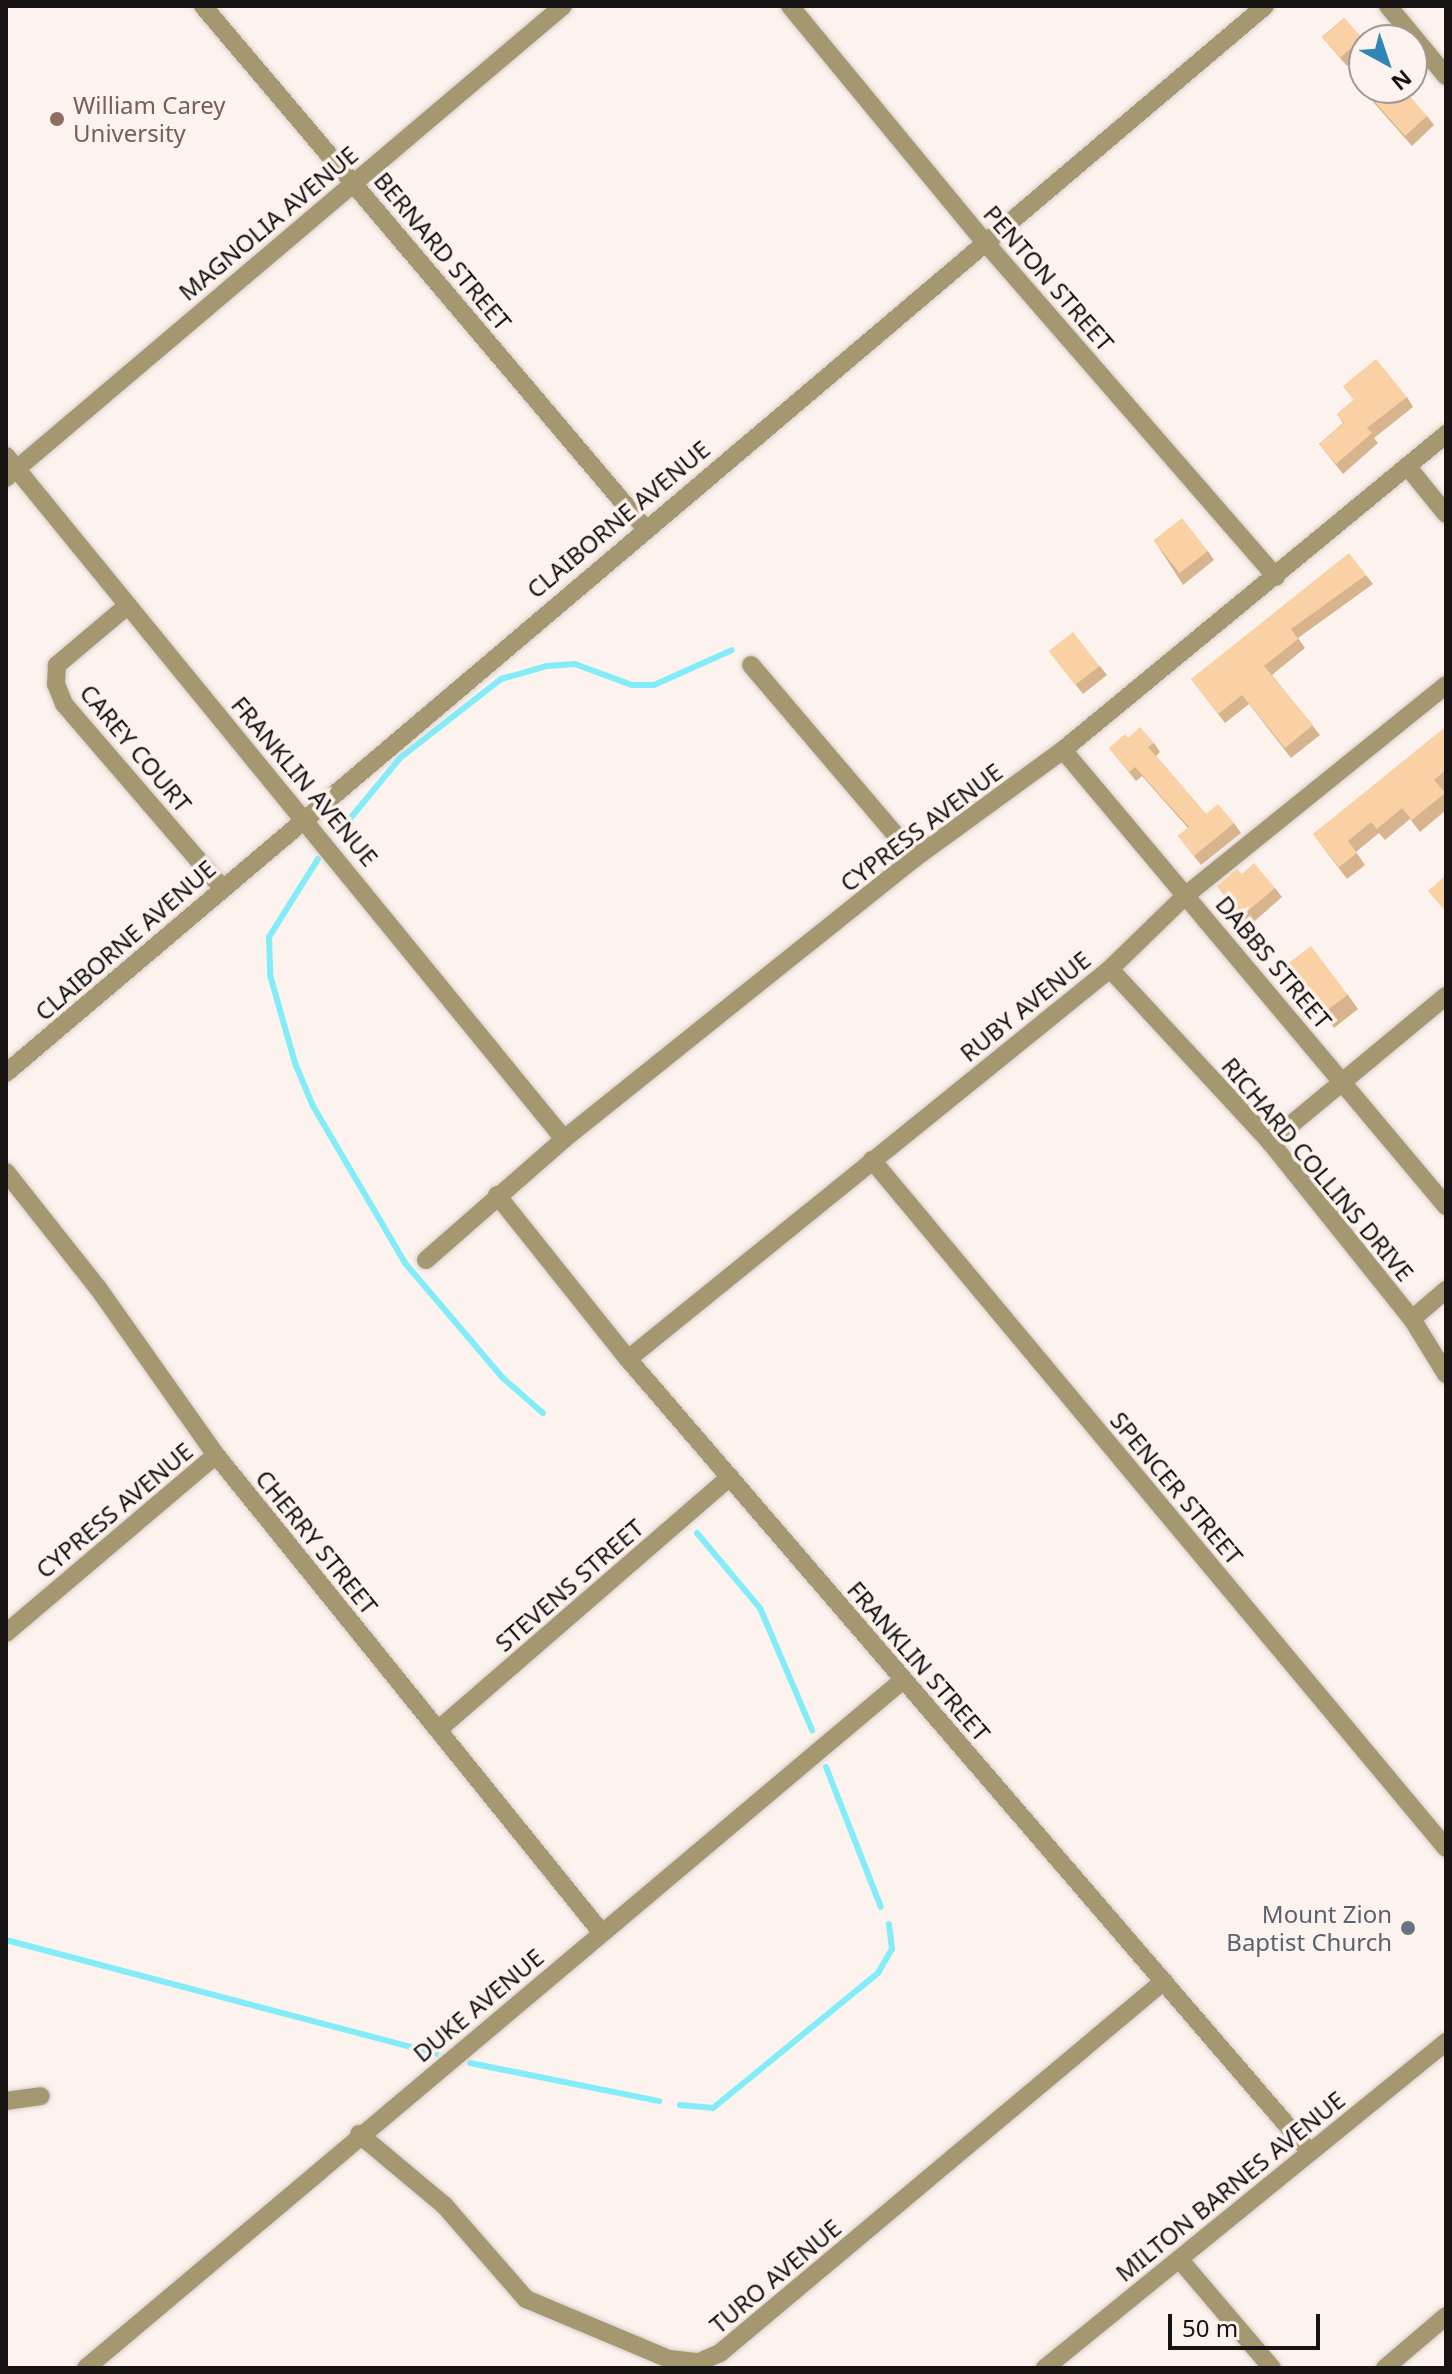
<!DOCTYPE html>
<style>
body{margin:0}
#map{position:relative;width:1452px;height:2374px;overflow:hidden;background:#fcf2ee;font-family:"Noto Sans",sans-serif}
div>[style]{position:absolute}
.stream>*{height:6px;margin:-3px;padding:0 3px;transform-origin:3px;border-radius:3px;background:#82ecf8}
.roads{filter:drop-shadow(0 0 2px #d7cecb) drop-shadow(0 0 2px #d7cecb)}
.street>*{height:18px;margin:-9px;padding:0 9px;transform-origin:9px;border-radius:9px;background:#a59770}
.wall>*{inset:0;background:#d7b48d}
.building>*{inset:0;background:#fad1a4;transform-origin:0 0}
.dots>*{width:22px;height:22px;translate:-50% -50%;box-sizing:border-box;border:4px solid #fcf2ee;border-radius:50%}
span{translate:-50% -50%;white-space:nowrap;text-align:center;line-height:1.15;-webkit-text-stroke:7px #fcf2ee;paint-order:stroke}
.education-label{font-size:24px;color:#785e54}
.left{translate:0 -50%;text-align:left}
.street-label{font-size:24px;color:#171312}
.worship-label{font-size:24px;color:#5b616d}
.right{translate:-100% -50%;text-align:right}
.frame{position:absolute;inset:0;border:8px solid #171312;pointer-events:none}
.north{position:absolute;left:1348px;top:24px;width:80px;height:80px;box-sizing:border-box;background:#fcf2ee;border:2px solid #a09996;border-radius:50%;rotate:140deg;font-size:22px;font-weight:700;line-height:32px;text-align:center;color:#171312}
.north::after{content:'';display:block;margin:auto;width:28px;height:36px;background:#2e87b5;clip-path:polygon(50% 0,100% 100%,50% 72%,0 100%)}
.scale{position:absolute;left:1168px;top:2314px;width:152px;height:36px;box-sizing:border-box;border:4px solid #171312;border-top:0;padding-left:10px;font-size:24px;line-height:28px;white-space:nowrap;color:#171312;-webkit-text-stroke:6px #fcf2ee;paint-order:stroke}
</style>
<div id="map">
<div class="stream">
<i style="left:339px;top:832px;width:96px;rotate:-50.5deg"></i>
<i style="left:400px;top:758px;width:128px;rotate:-38deg"></i>
<i style="left:501px;top:679px;width:48px;rotate:-15.8deg"></i>
<i style="left:547px;top:666px;width:28px;rotate:-4deg"></i>
<i style="left:575px;top:664px;width:61px;rotate:20.2deg"></i>
<i style="left:632px;top:685px;width:22px"></i>
<i style="left:654px;top:685px;width:85px;rotate:-24.2deg"></i>
<i style="left:318px;top:859px;width:92px;rotate:122.1deg"></i>
<i style="left:269px;top:937px;width:38px;rotate:88deg"></i>
<i style="left:270px;top:975px;width:91px;rotate:74.1deg"></i>
<i style="left:295px;top:1063px;width:47px;rotate:67.3deg"></i>
<i style="left:313px;top:1106px;width:182px;rotate:59.6deg"></i>
<i style="left:405px;top:1263px;width:151px;rotate:49.6deg"></i>
<i style="left:503px;top:1378px;width:53px;rotate:41.2deg"></i>
<i style="left:697px;top:1533px;width:98px;rotate:50deg"></i>
<i style="left:760px;top:1608px;width:133px;rotate:66.9deg"></i>
<i style="left:826px;top:1767px;width:150px;rotate:68.6deg"></i>
<i style="left:6px;top:1940px;width:445px;rotate:14.8deg"></i>
<i style="left:470px;top:2063px;width:193px;rotate:11.4deg"></i>
<i style="left:680px;top:2105px;width:33px;rotate:5deg"></i>
<i style="left:713px;top:2108px;width:213px;rotate:-39.3deg"></i>
<i style="left:878px;top:1973px;width:28px;rotate:-60deg"></i>
<i style="left:892px;top:1949px;width:25px;rotate:-97deg"></i>
</div>
<div class="roads">
<div class="street">
<i style="left:203px;top:6px;width:683px;rotate:49.75deg"></i>
<i style="left:790px;top:6px;width:305px;rotate:50.5deg"></i>
<i style="left:984px;top:241px;width:445px;rotate:49deg"></i>
<i style="left:1388px;top:6px;width:91px;rotate:50.4deg"></i>
<i style="left:6px;top:456px;width:882px;rotate:50.75deg"></i>
<i style="left:1407px;top:466px;width:62px;rotate:50.9deg"></i>
<i style="left:6px;top:478px;width:730px;rotate:-40.28deg"></i>
<i style="left:127px;top:606px;width:92px;rotate:139.9deg"></i>
<i style="left:57px;top:665px;width:19px;rotate:93deg"></i>
<i style="left:56px;top:684px;width:22px;rotate:68deg"></i>
<i style="left:64px;top:704px;width:243px;rotate:49.3deg"></i>
<i style="left:751px;top:665px;width:253px;rotate:49.6deg"></i>
<i style="left:1063px;top:750px;width:596px;rotate:49.97deg"></i>
<i style="left:1110px;top:969px;width:236px;rotate:47.2deg"></i>
<i style="left:1270px;top:1142px;width:227px;rotate:51.3deg"></i>
<i style="left:1412px;top:1319px;width:65px;rotate:58.3deg"></i>
<i style="left:6px;top:1073px;width:1650px;rotate:-40.28deg"></i>
<i style="left:1270px;top:1142px;width:229px;rotate:-39.7deg"></i>
<i style="left:872px;top:1160px;width:896px;rotate:50.16deg"></i>
<i style="left:6px;top:1172px;width:148px;rotate:51.6deg"></i>
<i style="left:98px;top:1288px;width:204px;rotate:54.8deg"></i>
<i style="left:216px;top:1455px;width:614px;rotate:51.08deg"></i>
<i style="left:497px;top:1195px;width:210px;rotate:51.4deg"></i>
<i style="left:628px;top:1359px;width:1046px;rotate:49.3deg"></i>
<i style="left:426px;top:1260px;width:184px;rotate:-41.2deg"></i>
<i style="left:564px;top:1139px;width:450px;rotate:-38.7deg"></i>
<i style="left:915px;top:858px;width:183px;rotate:-36.1deg"></i>
<i style="left:1063px;top:750px;width:497px;rotate:-39.5deg"></i>
<i style="left:1412px;top:1319px;width:45px;rotate:-40.5deg"></i>
<i style="left:628px;top:1359px;width:620px;rotate:-38.98deg"></i>
<i style="left:1110px;top:969px;width:106px;rotate:-44.2deg"></i>
<i style="left:1186px;top:895px;width:334px;rotate:-38.9deg"></i>
<i style="left:6px;top:1633px;width:275px;rotate:-40.3deg"></i>
<i style="left:439px;top:1729px;width:385px;rotate:-40.9deg"></i>
<i style="left:6px;top:2101px;width:35px;rotate:-8deg"></i>
<i style="left:359px;top:2134px;width:111px;rotate:39.9deg"></i>
<i style="left:444px;top:2205px;width:125px;rotate:48.9deg"></i>
<i style="left:526px;top:2299px;width:155px;rotate:22.8deg"></i>
<i style="left:669px;top:2359px;width:30px;rotate:6deg"></i>
<i style="left:699px;top:2362px;width:23px;rotate:-23deg"></i>
<i style="left:720px;top:2353px;width:579px;rotate:-39.96deg"></i>
<i style="left:1180px;top:2260px;width:142px;rotate:49.6deg"></i>
<i style="left:86px;top:2368px;width:1068px;rotate:-40.1deg"></i>
<i style="left:1045px;top:2368px;width:517px;rotate:-39.11deg"></i>
<i style="left:1385px;top:2368px;width:80px;rotate:-40.4deg"></i>
</div>
</div>
<div class="wall">
<i style="clip-path:polygon(1344px 18px,1364px 41px,1364px 52px,1347px 66px,1322px 37px)"></i>
<i style="clip-path:polygon(1367px 93px,1427px 116px,1434px 125px,1412px 146px,1374px 103px)"></i>
<i style="clip-path:polygon(1343px 386px,1407px 397px,1413px 407px,1374px 438px,1378px 443px,1343px 474px,1319px 444px,1343px 423px,1337px 414px,1354px 400px)"></i>
<i style="clip-path:polygon(1154px 540px,1208px 551px,1214px 560px,1183px 585px)"></i>
<i style="clip-path:polygon(1366px 575px,1373px 584px,1298px 638px,1305px 648px,1272px 675px,1320px 735px,1291px 758px,1249px 704px,1225px 723px,1191px 679px)"></i>
<i style="clip-path:polygon(1049px 651px,1100px 666px,1107px 675px,1083px 694px)"></i>
<i style="clip-path:polygon(1446px 730px,1446px 788px,1443px 791px,1446px 795px,1446px 810px,1420px 832px,1410px 819px,1385px 840px,1379px 833px,1356px 852px,1365px 865px,1347px 879px,1313px 834px)"></i>
<i style="clip-path:polygon(1154px 743px,1160px 752px,1156px 756px,1206px 814px,1234px 823px,1241px 833px,1201px 865px,1178px 836px,1188px 828px,1142px 776px,1136px 781px,1109px 748px)"></i>
<i style="clip-path:polygon(1217px 886px,1275px 888px,1282px 897px,1249px 926px)"></i>
<i style="clip-path:polygon(1287px 965px,1348px 995px,1358px 1009px,1334px 1028px)"></i>
</div>
<div class="building">
<i style="left:1344px;top:18px;width:27px;height:29px;rotate:48deg"></i>
<i style="clip-path:polygon(1373px 88px,1403px 88px,1427px 116px,1405px 136px,1367px 93px)"></i>
<i style="clip-path:polygon(1376px 359px,1407px 397px,1367px 428px,1372px 433px,1336px 464px,1319px 444px,1344px 423px,1337px 414px,1354px 400px,1343px 386px)"></i>
<i style="left:1182px;top:518px;width:42px;height:36px;rotate:52deg"></i>
<i style="clip-path:polygon(1349px 553px,1366px 575px,1291px 629px,1298px 639px,1264px 666px,1313px 725px,1285px 748px,1242px 695px,1218px 714px,1191px 679px)"></i>
<i style="left:1073px;top:632px;width:43px;height:31px;rotate:52deg"></i>
<i style="clip-path:polygon(1140px 727px,1154px 743px,1148px 747px,1206px 814px,1218px 804px,1234px 823px,1194px 856px,1178px 836px,1189px 827px,1135px 767px,1129px 772px,1109px 748px,1125px 734px,1128px 738px)"></i>
<i style="clip-path:polygon(1444px 728px,1446px 730px,1446px 770px,1434px 780px,1445px 793px,1412px 820px,1402px 808px,1377px 829px,1371px 822px,1348px 841px,1357px 853px,1339px 867px,1313px 834px)"></i>
<i style="clip-path:polygon(1254px 863px,1275px 888px,1242px 916px,1217px 886px,1237px 869px,1242px 874px)"></i>
<i style="clip-path:polygon(1446px 875px,1446px 912px,1428px 891px)"></i>
<i style="left:1311px;top:946px;width:61px;height:31px;rotate:53deg"></i>
</div>
<div class="dots">
<i style="left:57px;top:119px;background:#8d6e63"></i>
<i style="left:1408px;top:1928px;background:#6b7280"></i>
</div>
<div class="education-label">
<span class="left" style="left:73px;top:119px">William Carey<br>University</span>
</div>
<div class="street-label">
<span style="left:268px;top:223px;rotate:-40deg">MAGNOLIA AVENUE</span>
<span style="left:443px;top:251px;rotate:50deg">BERNARD STREET</span>
<span style="left:1049px;top:278px;rotate:49deg">PENTON STREET</span>
<span style="left:618px;top:519px;rotate:-40deg">CLAIBORNE AVENUE</span>
<span style="left:136px;top:748px;rotate:50deg">CAREY COURT</span>
<span style="left:305px;top:781px;rotate:50deg">FRANKLIN AVENUE</span>
<span style="left:921px;top:827px;rotate:-37deg">CYPRESS AVENUE</span>
<span style="left:125px;top:940px;rotate:-41deg">CLAIBORNE AVENUE</span>
<span style="left:1274px;top:962px;rotate:50deg">DABBS STREET</span>
<span style="left:1025px;top:1006px;rotate:-39deg">RUBY AVENUE</span>
<span style="left:1318px;top:1169px;rotate:50deg">RICHARD COLLINS DRIVE</span>
<span style="left:1177px;top:1488px;rotate:50deg">SPENCER STREET</span>
<span style="left:114px;top:1510px;rotate:-40deg">CYPRESS AVENUE</span>
<span style="left:317px;top:1542px;rotate:51deg">CHERRY STREET</span>
<span style="left:569px;top:1585px;rotate:-41deg">STEVENS STREET</span>
<span style="left:919px;top:1661px;rotate:49deg">FRANKLIN STREET</span>
<span style="left:478px;top:2005px;rotate:-40deg">DUKE AVENUE</span>
<span style="left:1230px;top:2186px;rotate:-39deg">MILTON BARNES AVENUE</span>
<span style="left:775px;top:2276px;rotate:-40deg">TURO AVENUE</span>
</div>
<div class="worship-label">
<span class="right" style="left:1392px;top:1928px">Mount Zion<br>Baptist Church</span>
</div>
<div class="frame"></div>
<div class="north">N</div>
<div class="scale">50 m</div>
</div>
